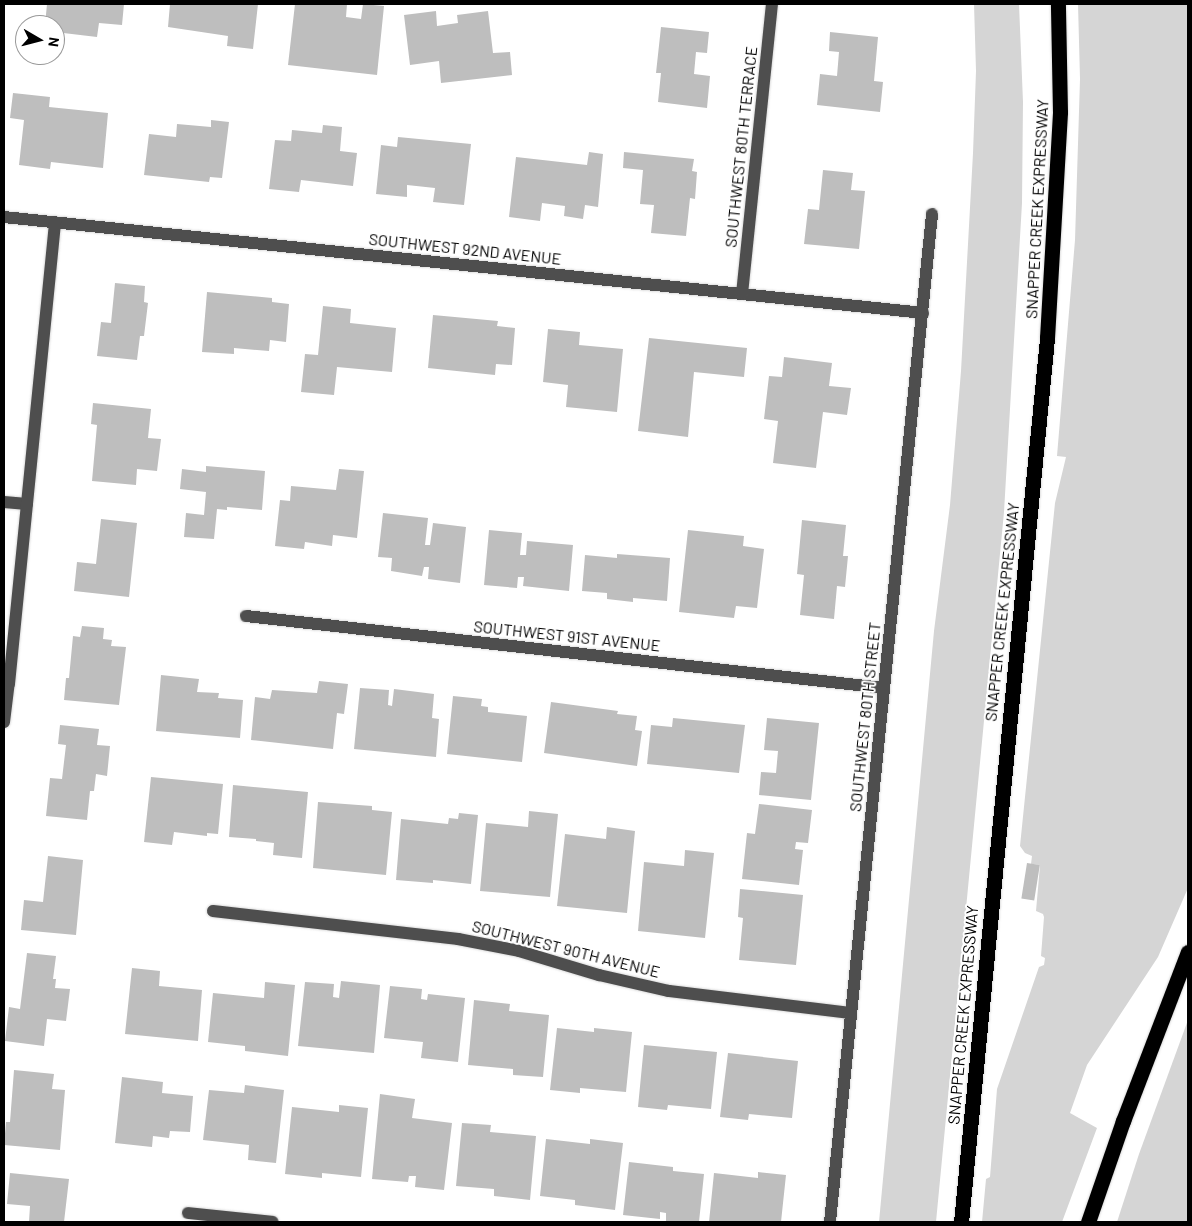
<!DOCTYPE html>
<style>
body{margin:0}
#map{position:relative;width:1192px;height:1226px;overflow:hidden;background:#fff;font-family:Barlow,sans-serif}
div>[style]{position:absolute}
.green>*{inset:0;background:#d5d5d5}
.building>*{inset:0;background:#bebebe;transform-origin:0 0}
.roads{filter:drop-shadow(0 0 1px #dbdbdb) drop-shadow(0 0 1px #dbdbdb)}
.minor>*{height:12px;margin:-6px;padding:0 6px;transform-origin:6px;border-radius:6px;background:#4e4e4e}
.highway>*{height:15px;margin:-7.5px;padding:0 7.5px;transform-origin:7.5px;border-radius:7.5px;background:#000}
span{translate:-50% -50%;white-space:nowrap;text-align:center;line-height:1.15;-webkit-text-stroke:4px #fff;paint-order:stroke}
.street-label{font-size:16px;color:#000}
.frame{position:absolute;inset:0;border:5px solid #000;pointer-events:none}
.north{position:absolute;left:15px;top:15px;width:50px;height:50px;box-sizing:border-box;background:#fff;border:1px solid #999;border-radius:50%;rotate:98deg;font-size:14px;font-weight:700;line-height:20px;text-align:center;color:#000}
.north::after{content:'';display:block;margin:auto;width:18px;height:22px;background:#000;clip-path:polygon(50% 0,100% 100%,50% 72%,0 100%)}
</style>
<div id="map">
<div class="green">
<i style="clip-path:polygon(974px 4px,1019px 4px,1023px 102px,1022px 203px,1004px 512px,936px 1222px,879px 1222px,934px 631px,950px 505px,961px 371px,973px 153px,976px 71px)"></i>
<i style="clip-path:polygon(1078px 4px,1188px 4px,1188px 888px,1158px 957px,1087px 1065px,1070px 1113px,1097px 1128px,1062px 1222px,982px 1222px,986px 1179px,990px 1177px,997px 1089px,1039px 967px,1044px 965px,1045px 958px,1041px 956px,1044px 917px,1043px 914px,1036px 911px,1040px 865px,1031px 864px,1032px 856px,1025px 853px,1020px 846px,1055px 503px,1066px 457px,1057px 456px,1075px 240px,1080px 79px)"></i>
<i style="clip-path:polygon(1188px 1020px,1188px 1222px,1117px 1222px,1139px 1154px)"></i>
</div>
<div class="building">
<i style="clip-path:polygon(47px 4px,124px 4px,122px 25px,99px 23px,97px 37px,55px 32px,55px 25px,45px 25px)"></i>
<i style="clip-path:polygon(170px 4px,258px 4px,253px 49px,227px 46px,228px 36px,168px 27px)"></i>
<i style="clip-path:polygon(295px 4px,347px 4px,346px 17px,361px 19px,363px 4px,384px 6px,377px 75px,288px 65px)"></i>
<i style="clip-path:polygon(436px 11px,437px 26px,458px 23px,457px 15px,488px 11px,493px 53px,510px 52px,512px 75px,441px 83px,439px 61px,410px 65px,404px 15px)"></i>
<i style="clip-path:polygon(661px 27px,709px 32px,707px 53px,696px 52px,694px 74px,710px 76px,707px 108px,658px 102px,661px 73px,656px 73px)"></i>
<i style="clip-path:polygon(830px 32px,878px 37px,874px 81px,883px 82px,880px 112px,817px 105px,820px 74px,837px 76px,839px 52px,829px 51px)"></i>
<i style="clip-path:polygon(13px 93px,50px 97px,49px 107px,108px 113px,103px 168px,51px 162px,50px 169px,19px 165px,24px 120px,10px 118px)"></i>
<i style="clip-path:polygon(211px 120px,229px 122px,222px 178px,210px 177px,209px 182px,144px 175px,149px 134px,176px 137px,177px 124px,211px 127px)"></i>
<i style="clip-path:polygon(323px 125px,342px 127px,340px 151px,357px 153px,353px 186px,301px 180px,299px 192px,269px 189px,275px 140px,291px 141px,292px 130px,322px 133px)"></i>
<i style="clip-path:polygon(398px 137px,471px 144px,464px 205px,433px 202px,435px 188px,407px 185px,407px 197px,376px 194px,381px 145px,397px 147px)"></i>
<i style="clip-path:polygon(589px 152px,603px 154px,598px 207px,585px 205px,583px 219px,564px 216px,565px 206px,542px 203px,540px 221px,509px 217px,516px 157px,587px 165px)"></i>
<i style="clip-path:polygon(624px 152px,694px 159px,692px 171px,697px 172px,695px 199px,690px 198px,686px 236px,651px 233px,654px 205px,640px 204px,643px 170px,623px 168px)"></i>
<i style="clip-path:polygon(823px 170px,853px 173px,851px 190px,865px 191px,859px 249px,804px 244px,808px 209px,819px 210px)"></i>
<i style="clip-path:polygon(115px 283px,145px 286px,144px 302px,148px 303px,144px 336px,140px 336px,137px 360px,97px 356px,101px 322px,111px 323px)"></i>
<i style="clip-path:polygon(207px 292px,272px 298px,272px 302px,289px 304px,286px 342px,270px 340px,269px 351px,234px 348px,234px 354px,202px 352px)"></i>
<i style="clip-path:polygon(323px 306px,351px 309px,350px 323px,396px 328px,392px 372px,337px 367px,334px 395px,301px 392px,305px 354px,318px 355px)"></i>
<i style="clip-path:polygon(433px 315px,498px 321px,497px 326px,515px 328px,512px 365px,496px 364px,495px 375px,428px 368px)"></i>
<i style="clip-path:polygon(548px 329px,580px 332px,579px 345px,623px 349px,617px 412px,566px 407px,568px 385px,543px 382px)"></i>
<i style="clip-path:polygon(649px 338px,747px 348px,744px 377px,694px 372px,688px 437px,638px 431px)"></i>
<i style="clip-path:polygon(784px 357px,832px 363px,829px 386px,851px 388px,847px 415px,823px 412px,816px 468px,773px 463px,778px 421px,764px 419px,769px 376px,782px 377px)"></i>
<i style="clip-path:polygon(93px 403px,151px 409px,148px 438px,161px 439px,157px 471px,137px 469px,136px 485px,92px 481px,97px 425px,91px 424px)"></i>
<i style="clip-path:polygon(206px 466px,265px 471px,262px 510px,227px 507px,227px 510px,217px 509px,214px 539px,184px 537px,186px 513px,204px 515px,206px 492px,180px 489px,182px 469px,206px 472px)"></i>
<i style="clip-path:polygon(339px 469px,364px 471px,357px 538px,333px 535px,332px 546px,305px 542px,304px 549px,275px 546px,280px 500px,290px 501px,291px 486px,336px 490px)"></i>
<i style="clip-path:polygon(383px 513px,428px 518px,425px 545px,430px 545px,433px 523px,466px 527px,460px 583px,428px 579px,429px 567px,424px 567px,422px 576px,391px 571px,392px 558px,378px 557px)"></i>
<i style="clip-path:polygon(101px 519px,137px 523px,129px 597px,74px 591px,77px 562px,96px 564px)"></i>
<i style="clip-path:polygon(802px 520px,846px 525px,843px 556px,848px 556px,845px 587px,837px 586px,834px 619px,800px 615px,804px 575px,797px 574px)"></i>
<i style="clip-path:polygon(489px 530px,522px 533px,520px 555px,526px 555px,527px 541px,573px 545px,569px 591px,523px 586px,524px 577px,518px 577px,517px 588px,484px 585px)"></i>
<i style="clip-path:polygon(688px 530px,744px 536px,743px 546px,764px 549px,757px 608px,736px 606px,734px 618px,679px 612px)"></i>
<i style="clip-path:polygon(617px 554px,670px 558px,667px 601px,633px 598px,633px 602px,607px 599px,607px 593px,582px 591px,585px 555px,617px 558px)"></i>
<i style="clip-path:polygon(82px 626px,104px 628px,103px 639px,112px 640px,111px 646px,126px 647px,119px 705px,64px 700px,66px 678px,69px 678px,73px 636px,80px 637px)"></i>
<i style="clip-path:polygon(161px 675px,199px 679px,197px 692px,219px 693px,218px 698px,243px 700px,240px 738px,156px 731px)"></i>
<i style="clip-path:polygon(319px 681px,348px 684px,344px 714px,337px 713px,333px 749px,251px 740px,255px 697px,270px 699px,272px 690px,317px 693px)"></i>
<i style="clip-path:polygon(360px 688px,389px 690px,388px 705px,392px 706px,394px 689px,434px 694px,432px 718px,439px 719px,436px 757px,354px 749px)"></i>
<i style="clip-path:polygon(453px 696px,482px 699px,481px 706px,488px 707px,488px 712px,527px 716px,522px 762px,447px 754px)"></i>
<i style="clip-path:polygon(551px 702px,618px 711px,617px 714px,637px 716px,635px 730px,642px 731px,637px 766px,544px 753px)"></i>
<i style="clip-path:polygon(673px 718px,745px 725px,739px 773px,647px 764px,651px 725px,672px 727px)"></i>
<i style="clip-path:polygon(767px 718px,819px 723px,811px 800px,759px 795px,761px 772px,776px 773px,778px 751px,764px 750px)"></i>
<i style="clip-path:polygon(60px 725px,99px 729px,97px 745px,110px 746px,107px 776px,96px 774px,94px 791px,90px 791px,87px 820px,46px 816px,50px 778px,62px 779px,66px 745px,58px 744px)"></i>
<i style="clip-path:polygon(151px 777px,223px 784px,218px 834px,207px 833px,207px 836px,174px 832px,172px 845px,144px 842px)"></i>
<i style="clip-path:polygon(233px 785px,308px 792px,302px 858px,273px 855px,274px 843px,256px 841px,256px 839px,229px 837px)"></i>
<i style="clip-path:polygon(318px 802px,372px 806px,372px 810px,392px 812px,386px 875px,313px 868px)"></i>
<i style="clip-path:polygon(759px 804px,812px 810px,808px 843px,796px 842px,795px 849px,803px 850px,799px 885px,742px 879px,747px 833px,755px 834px)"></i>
<i style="clip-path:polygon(529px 811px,558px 814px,550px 897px,480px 891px,486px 823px,528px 827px)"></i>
<i style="clip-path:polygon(459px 813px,478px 815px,471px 884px,433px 880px,433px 883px,396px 880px,401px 819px,448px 824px,449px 818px,458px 819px)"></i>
<i style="clip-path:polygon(607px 827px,635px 831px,627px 913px,557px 906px,565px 834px,606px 839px)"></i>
<i style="clip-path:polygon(685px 850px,714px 853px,705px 938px,638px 931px,644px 862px,684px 866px)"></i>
<i style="clip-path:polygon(48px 856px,83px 860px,76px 935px,21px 930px,24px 900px,43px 902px)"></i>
<i style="left:1027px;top:863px;width:13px;height:36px;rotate:9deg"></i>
<i style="clip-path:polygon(740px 889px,803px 895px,796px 965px,739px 960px,743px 918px,738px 917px)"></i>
<i style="clip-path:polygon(27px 953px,56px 956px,53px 979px,56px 979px,55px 988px,70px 989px,66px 1021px,47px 1019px,44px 1046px,5px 1041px,9px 1007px,20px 1009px)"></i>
<i style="clip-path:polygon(132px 968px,160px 971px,159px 986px,202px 990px,198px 1041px,125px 1034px)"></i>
<i style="clip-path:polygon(341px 981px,380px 985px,374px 1053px,298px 1046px,305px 982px,334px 984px,333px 997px,339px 998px)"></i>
<i style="clip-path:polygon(265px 982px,295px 985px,288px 1056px,245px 1051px,245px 1046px,208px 1042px,213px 993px,264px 998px)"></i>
<i style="clip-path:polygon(390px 986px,422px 989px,421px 999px,427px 1000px,428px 994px,465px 998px,458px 1062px,421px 1058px,423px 1042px,384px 1038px)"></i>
<i style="clip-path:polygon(474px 1000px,510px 1004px,509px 1011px,549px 1015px,543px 1077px,513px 1075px,513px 1069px,468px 1065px)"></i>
<i style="clip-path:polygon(557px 1028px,594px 1032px,594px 1028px,632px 1032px,626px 1092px,580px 1088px,580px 1093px,550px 1090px)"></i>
<i style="clip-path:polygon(644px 1045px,717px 1052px,711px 1109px,668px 1105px,667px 1110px,638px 1107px)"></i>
<i style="clip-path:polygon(728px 1053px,798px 1061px,792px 1118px,749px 1114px,748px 1120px,720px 1117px)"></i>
<i style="clip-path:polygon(14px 1070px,54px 1074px,52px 1089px,65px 1090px,60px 1150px,4px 1145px,6px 1122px,10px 1122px)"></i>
<i style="clip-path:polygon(122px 1077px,163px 1082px,162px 1093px,193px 1096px,190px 1132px,170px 1131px,169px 1138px,153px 1136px,152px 1147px,115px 1143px)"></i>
<i style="clip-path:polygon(245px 1085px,284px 1090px,276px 1163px,248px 1160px,249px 1145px,203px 1140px,209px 1090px,244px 1093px)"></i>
<i style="clip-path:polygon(380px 1094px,415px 1099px,412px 1118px,452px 1123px,444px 1190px,415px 1187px,416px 1176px,409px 1176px,408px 1182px,372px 1179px)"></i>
<i style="clip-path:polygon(339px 1105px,368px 1108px,361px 1177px,322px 1173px,322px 1178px,285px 1174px,292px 1107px,339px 1112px)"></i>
<i style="clip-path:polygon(462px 1123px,491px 1125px,490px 1132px,536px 1136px,530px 1200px,494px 1196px,494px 1189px,456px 1186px)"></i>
<i style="clip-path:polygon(546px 1139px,590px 1144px,590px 1139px,623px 1143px,615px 1210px,575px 1205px,575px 1200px,540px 1196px)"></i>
<i style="clip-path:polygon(629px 1162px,673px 1167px,673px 1171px,704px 1174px,699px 1222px,666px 1222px,666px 1213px,660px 1212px,660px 1219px,623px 1215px)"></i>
<i style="clip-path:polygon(758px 1172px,786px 1175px,781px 1222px,709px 1222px,714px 1173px,758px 1178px)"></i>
<i style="clip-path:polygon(10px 1173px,69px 1179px,64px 1222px,29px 1222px,30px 1206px,7px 1204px)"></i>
</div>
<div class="roads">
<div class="minor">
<i style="left:4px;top:217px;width:924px;rotate:5.96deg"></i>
<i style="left:742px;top:294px;width:292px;rotate:-84.1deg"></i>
<i style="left:4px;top:502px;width:23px;rotate:5deg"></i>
<i style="left:246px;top:616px;width:642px;rotate:6.44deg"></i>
<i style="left:4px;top:722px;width:38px;rotate:-83deg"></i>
<i style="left:9px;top:684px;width:464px;rotate:-84.3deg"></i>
<i style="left:213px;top:911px;width:247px;rotate:6.5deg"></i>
<i style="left:458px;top:939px;width:62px;rotate:11.1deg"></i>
<i style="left:519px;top:951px;width:84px;rotate:16.7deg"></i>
<i style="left:599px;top:975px;width:72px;rotate:12.9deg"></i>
<i style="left:669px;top:991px;width:183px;rotate:6.9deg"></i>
<i style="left:188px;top:1213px;width:85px;rotate:6deg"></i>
<i style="left:830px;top:1222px;width:1013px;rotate:-84.22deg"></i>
</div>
<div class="highway">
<i style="left:961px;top:1222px;width:888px;rotate:-84.44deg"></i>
<i style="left:1047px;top:338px;width:226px;rotate:-86.7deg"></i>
<i style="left:1060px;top:112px;width:108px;rotate:-91.1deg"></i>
<i style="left:1088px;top:1222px;width:107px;rotate:-70.9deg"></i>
<i style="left:1123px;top:1121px;width:181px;rotate:-69deg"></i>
</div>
</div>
<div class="street-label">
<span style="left:741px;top:147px;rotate:-84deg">SOUTHWEST 80TH TERRACE</span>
<span style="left:1037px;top:209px;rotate:-87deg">SNAPPER CREEK EXPRESSWAY</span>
<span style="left:465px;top:249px;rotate:6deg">SOUTHWEST 92ND AVENUE</span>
<span style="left:1002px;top:612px;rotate:-84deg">SNAPPER CREEK EXPRESSWAY</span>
<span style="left:567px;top:636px;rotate:6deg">SOUTHWEST 91ST AVENUE</span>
<span style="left:865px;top:717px;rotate:-84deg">SOUTHWEST 80TH STREET</span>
<span style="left:566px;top:949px;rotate:14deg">SOUTHWEST 90TH AVENUE</span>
<span style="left:963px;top:1015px;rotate:-85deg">SNAPPER CREEK EXPRESSWAY</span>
</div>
<div class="frame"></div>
<div class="north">N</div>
</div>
